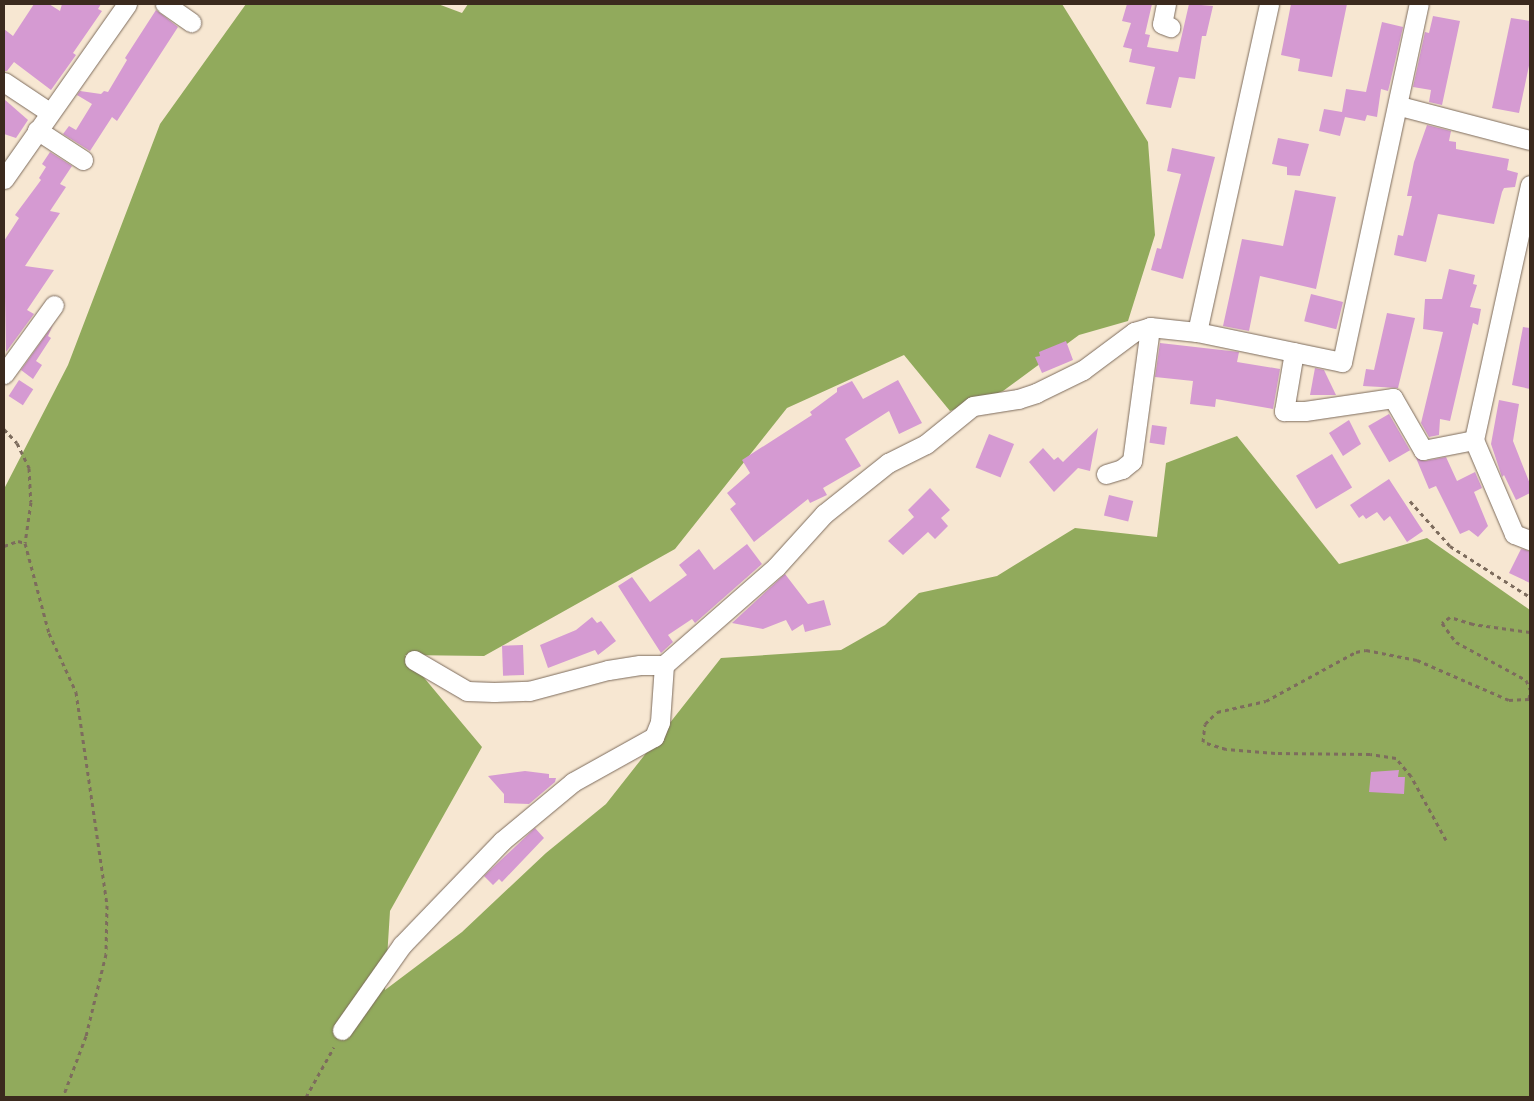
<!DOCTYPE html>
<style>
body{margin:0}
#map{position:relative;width:1534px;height:1101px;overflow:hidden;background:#f7e7d2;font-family:Dekko,sans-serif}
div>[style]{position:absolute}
.forest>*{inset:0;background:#91aa5c}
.building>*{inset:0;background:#d59ad2;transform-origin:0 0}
.path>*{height:3px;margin-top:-1.5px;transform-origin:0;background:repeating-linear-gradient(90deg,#7d6c5d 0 4px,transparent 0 8px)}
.roads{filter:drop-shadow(0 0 1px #7d6c5d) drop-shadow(0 0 1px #7d6c5d)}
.street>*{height:19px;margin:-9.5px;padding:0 9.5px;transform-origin:9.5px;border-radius:9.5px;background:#fff}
span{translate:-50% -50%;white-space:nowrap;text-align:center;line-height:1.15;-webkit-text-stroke:4.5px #fff;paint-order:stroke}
.frame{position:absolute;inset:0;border:5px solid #3b2a1e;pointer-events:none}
</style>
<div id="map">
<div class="forest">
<i style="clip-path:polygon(246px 4px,438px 4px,462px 13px,468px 4px,1062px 4px,1148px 142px,1155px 235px,1128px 321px,1079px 335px,1003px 391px,950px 411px,904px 355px,787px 408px,675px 549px,484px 656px,405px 655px,482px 747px,390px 911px,385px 990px,462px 932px,546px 853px,606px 804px,721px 658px,841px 650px,885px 625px,919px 593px,997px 576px,1075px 528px,1157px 537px,1166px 463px,1237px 436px,1339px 564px,1427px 538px,1530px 610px,1530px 1097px,4px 1097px,4px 489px,68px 365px,160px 124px)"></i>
</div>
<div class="building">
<i style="clip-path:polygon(34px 4px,49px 4px,60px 11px,62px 4px,101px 4px,98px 9px,102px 11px,73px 53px,76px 55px,51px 90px,14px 62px,7px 71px,4px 71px,4px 29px,13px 36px)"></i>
<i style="clip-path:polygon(1127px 4px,1152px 4px,1145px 34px,1150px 35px,1147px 47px,1178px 52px,1189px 4px,1213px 6px,1206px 36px,1202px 36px,1195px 79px,1179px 77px,1171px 108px,1146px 104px,1155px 67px,1129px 62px,1132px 49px,1123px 47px,1131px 23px,1122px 21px)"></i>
<i style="clip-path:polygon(1291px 4px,1347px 4px,1332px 77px,1298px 71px,1300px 59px,1281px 55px)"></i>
<i style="clip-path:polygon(156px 10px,178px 27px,117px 121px,112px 117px,90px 151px,63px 134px,69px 126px,76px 130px,92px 104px,77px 95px,80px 91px,101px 94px,104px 91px,108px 92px,127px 60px,125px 58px)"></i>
<i style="clip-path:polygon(1433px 16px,1460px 21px,1442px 105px,1429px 102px,1431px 90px,1413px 87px,1425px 32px,1429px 33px)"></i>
<i style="clip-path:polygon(1511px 18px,1530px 21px,1530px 61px,1519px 113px,1492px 108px)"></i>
<i style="clip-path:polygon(1382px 22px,1403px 27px,1390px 83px,1388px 91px,1381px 89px,1377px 117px,1367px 115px,1365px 121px,1345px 117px,1340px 136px,1319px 131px,1324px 109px,1342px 112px,1346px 89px,1366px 92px)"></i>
<i style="clip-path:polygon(4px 99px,28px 120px,16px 138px,4px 134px)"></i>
<i style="clip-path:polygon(1427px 125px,1451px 131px,1449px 141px,1456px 142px,1456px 149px,1509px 159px,1507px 170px,1518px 173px,1515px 187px,1504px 188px,1502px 192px,1494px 224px,1438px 214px,1426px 262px,1394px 255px,1398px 235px,1403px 236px,1412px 196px,1407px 196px,1414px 162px)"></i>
<i style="clip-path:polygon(1278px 138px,1309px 144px,1300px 176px,1287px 175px,1287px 167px,1272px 164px)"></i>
<i style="clip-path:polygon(1172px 148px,1215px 157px,1183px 279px,1151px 270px,1157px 248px,1161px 249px,1181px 174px,1167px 171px)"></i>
<i style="clip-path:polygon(50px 152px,72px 166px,60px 184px,66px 187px,50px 211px,60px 213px,25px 266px,54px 270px,27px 310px,34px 314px,6px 352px,4px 241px,19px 218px,15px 215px,41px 180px,39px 178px,46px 167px,42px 164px)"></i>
<i style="clip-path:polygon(1295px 190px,1336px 197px,1316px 289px,1260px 276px,1249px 331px,1223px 326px,1242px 239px,1283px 246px)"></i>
<i style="clip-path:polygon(1449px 269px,1475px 275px,1473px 284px,1477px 285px,1470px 307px,1481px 309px,1478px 325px,1473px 323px,1450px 421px,1440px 419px,1439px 435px,1429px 437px,1421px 423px,1443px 332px,1423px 329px,1425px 299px,1442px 299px)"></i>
<i style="left:1311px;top:294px;width:33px;height:28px;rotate:14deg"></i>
<i style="clip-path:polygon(1387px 313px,1415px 318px,1398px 388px,1363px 386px,1366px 369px,1374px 370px)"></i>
<i style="clip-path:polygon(53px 325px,48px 336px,51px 338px,36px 361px,42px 365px,33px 379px,21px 370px)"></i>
<i style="clip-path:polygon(1523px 327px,1530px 328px,1530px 389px,1512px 385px)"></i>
<i style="clip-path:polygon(1066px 341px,1073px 360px,1042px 373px,1035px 357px,1040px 356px,1039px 352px)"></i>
<i style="clip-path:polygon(1160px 343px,1239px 352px,1237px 362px,1280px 369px,1273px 409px,1216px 399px,1215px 407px,1190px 404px,1193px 381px,1155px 377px)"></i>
<i style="clip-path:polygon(1315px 368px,1324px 370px,1336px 395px,1310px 395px)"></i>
<i style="left:19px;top:380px;width:17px;height:19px;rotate:33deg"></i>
<i style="clip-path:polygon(898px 380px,922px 423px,899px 434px,889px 411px,845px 439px,861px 466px,823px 488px,827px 495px,810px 503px,808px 499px,754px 542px,730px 509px,736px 504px,727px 493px,750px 473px,742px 460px,812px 415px,810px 412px,837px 392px,837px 388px,852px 381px,863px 399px)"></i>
<i style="clip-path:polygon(1499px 400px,1519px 404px,1513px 441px,1530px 484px,1530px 493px,1516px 500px,1504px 475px,1502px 477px,1491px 444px)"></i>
<i style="left:1389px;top:414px;width:42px;height:24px;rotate:60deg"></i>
<i style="clip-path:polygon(1349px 420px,1361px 444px,1343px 456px,1329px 433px)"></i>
<i style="left:1152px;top:425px;width:15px;height:18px;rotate:8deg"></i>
<i style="clip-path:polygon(1098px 428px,1090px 471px,1078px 468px,1054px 492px,1029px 462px,1043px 448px,1054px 460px,1058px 457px,1063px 462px)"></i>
<i style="left:989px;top:434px;width:27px;height:36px;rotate:22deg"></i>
<i style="left:1332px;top:454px;width:39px;height:42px;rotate:59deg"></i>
<i style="clip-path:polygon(1446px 457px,1457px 481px,1475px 472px,1482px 488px,1474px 492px,1488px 526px,1478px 537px,1469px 530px,1460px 534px,1436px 486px,1429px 489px,1416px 458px,1425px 461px)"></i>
<i style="clip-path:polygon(1389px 479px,1423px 531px,1407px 542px,1390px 516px,1384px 521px,1377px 512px,1366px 519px,1363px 515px,1359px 518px,1350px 505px)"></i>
<i style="clip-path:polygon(930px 488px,950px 510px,941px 518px,948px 526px,935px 539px,928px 532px,903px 555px,888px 541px,914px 517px,908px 510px)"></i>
<i style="left:1109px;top:495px;width:25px;height:21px;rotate:14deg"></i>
<i style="clip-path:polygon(747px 544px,762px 564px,695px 623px,692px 619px,668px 635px,673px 642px,661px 653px,618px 586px,632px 577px,650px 602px,687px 575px,679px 565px,699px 549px,714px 570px)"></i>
<i style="clip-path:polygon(1521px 549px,1530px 551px,1530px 583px,1509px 573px)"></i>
<i style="clip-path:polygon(785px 574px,808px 604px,824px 600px,831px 625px,805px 632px,803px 624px,792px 631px,786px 620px,763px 629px,732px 623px)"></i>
<i style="clip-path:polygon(592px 617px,597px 623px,601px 621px,616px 641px,598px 655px,595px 650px,548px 668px,540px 645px,576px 630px)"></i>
<i style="left:523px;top:645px;width:30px;height:21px;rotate:88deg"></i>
<i style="clip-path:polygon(1399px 770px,1398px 777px,1405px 777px,1404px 794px,1369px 792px,1371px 772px)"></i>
<i style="clip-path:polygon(525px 771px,549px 774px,549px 778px,556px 778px,555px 782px,529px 804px,504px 803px,504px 794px,488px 776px)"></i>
<i style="clip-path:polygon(535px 828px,544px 838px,502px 882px,499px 879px,493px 885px,484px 876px)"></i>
</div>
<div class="path">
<i style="left:4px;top:429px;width:19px;rotate:47deg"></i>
<i style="left:17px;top:443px;width:28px;rotate:64deg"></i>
<i style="left:29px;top:468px;width:34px;rotate:87deg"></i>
<i style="left:31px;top:502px;width:41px;rotate:98.3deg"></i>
<i style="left:25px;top:543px;width:93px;rotate:75.1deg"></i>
<i style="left:49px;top:633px;width:65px;rotate:65.4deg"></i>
<i style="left:76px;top:692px;width:215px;rotate:81.7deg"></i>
<i style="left:107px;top:905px;width:49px;rotate:91.2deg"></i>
<i style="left:106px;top:954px;width:84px;rotate:103.7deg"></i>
<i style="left:86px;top:1036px;width:65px;rotate:110.7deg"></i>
<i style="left:1410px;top:501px;width:60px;rotate:48.4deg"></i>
<i style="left:1450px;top:546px;width:95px;rotate:32.5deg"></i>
<i style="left:4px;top:546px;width:15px;rotate:-20deg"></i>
<i style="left:18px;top:541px;width:7px;rotate:16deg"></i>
<i style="left:1530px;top:632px;width:58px;rotate:-172deg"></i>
<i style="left:1473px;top:624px;width:24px;rotate:-163deg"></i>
<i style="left:1450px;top:617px;width:10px;rotate:143deg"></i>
<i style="left:1442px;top:623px;width:24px;rotate:54deg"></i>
<i style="left:1456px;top:642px;width:80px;rotate:28.5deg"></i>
<i style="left:1526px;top:680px;width:10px;rotate:66deg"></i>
<i style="left:1446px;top:840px;width:73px;rotate:-118.7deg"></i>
<i style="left:1411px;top:776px;width:23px;rotate:-130deg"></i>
<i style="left:1396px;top:758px;width:26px;rotate:-171deg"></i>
<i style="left:1370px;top:754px;width:95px;rotate:-179.4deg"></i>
<i style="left:1275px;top:753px;width:49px;rotate:-175.3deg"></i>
<i style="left:1226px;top:749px;width:24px;rotate:-163deg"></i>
<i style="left:1203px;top:742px;width:18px;rotate:-84deg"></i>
<i style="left:1205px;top:724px;width:17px;rotate:-45deg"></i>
<i style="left:1217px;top:712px;width:50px;rotate:-12.7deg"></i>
<i style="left:1266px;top:701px;width:102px;rotate:-28.6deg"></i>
<i style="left:1356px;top:652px;width:10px;rotate:-11deg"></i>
<i style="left:1366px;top:650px;width:52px;rotate:11.1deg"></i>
<i style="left:1417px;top:660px;width:100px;rotate:23.5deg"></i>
<i style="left:1509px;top:700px;width:20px;rotate:-3deg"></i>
<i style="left:1529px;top:699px;width:8px;rotate:-83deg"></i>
<i style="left:306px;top:1097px;width:57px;rotate:-60.8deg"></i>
</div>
<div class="roads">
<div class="street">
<i style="left:165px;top:4px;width:32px;rotate:35deg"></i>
<i style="left:1166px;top:4px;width:20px;rotate:101deg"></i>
<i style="left:1162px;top:24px;width:9px;rotate:21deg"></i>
<i style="left:4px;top:82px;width:54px;rotate:33.7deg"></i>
<i style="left:1400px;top:106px;width:134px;rotate:14.7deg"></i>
<i style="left:37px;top:130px;width:55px;rotate:33.1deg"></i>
<i style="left:4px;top:179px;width:214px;rotate:-54.9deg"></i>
<i style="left:1530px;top:185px;width:261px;rotate:102.4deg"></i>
<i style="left:1474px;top:440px;width:102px;rotate:66.9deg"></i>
<i style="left:1514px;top:534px;width:17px;rotate:21deg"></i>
<i style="left:1197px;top:332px;width:336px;rotate:-77.6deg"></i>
<i style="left:1294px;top:352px;width:60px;rotate:99.6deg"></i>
<i style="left:1284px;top:411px;width:21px"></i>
<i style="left:1305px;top:411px;width:89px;rotate:-8.4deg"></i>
<i style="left:1393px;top:398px;width:60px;rotate:60deg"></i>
<i style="left:1423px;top:450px;width:52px;rotate:-11.1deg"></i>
<i style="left:4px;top:374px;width:85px;rotate:-54.1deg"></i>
<i style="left:1106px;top:474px;width:17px;rotate:-17deg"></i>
<i style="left:1122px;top:469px;width:13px;rotate:-39deg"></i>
<i style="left:1132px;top:461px;width:135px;rotate:-82.3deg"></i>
<i style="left:414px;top:660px;width:61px;rotate:30.3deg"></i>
<i style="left:467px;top:691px;width:27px;rotate:2deg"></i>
<i style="left:494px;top:692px;width:35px;rotate:-2deg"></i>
<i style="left:529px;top:691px;width:82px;rotate:-14.9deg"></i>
<i style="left:608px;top:670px;width:32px;rotate:-9deg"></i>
<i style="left:640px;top:665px;width:24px"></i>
<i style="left:342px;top:1030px;width:104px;rotate:-54.8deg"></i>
<i style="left:402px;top:945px;width:144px;rotate:-46.1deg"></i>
<i style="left:502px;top:841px;width:92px;rotate:-39.7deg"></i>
<i style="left:573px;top:782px;width:93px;rotate:-29.1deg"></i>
<i style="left:654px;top:737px;width:16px;rotate:-68deg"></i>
<i style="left:660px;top:722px;width:57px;rotate:-86deg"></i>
<i style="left:664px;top:665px;width:149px;rotate:-41.2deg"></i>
<i style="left:776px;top:567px;width:72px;rotate:-47.8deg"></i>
<i style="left:824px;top:514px;width:82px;rotate:-38.6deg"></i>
<i style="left:888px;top:463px;width:42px;rotate:-26.6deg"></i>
<i style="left:926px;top:444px;width:60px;rotate:-39deg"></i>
<i style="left:973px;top:406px;width:46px;rotate:-8.8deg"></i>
<i style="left:1018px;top:399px;width:19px;rotate:-18deg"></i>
<i style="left:1036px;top:393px;width:52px;rotate:-26.1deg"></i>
<i style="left:1083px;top:370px;width:64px;rotate:-36.7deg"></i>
<i style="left:1134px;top:332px;width:17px;rotate:-17deg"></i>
<i style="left:1150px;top:327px;width:47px;rotate:6.1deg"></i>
<i style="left:1197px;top:332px;width:148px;rotate:11.7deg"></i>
<i style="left:1342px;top:362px;width:366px;rotate:-77.9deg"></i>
</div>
</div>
<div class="frame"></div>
</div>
